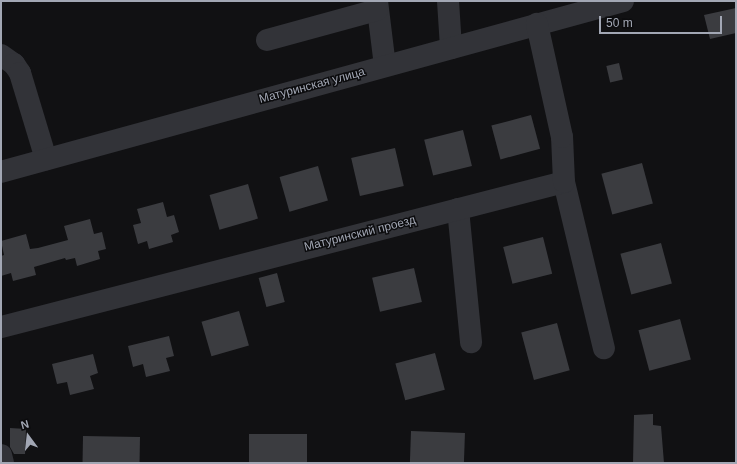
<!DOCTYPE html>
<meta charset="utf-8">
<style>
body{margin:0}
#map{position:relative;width:737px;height:464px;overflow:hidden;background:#111113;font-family:Arial,sans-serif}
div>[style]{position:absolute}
.building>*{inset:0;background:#3b3c40;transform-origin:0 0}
.minor>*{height:22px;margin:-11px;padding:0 11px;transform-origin:11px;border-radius:11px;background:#323338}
span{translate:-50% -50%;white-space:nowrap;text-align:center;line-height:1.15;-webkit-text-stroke:3px #0c0c0e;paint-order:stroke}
.street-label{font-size:12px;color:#a2a7b4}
.frame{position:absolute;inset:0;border:2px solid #a2a7b4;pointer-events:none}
.north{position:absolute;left:8px;top:416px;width:40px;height:40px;-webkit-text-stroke:3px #0c0c0e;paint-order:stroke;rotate:345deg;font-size:11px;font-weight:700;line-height:16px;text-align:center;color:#a2a7b4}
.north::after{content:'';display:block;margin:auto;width:14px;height:18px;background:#a2a7b4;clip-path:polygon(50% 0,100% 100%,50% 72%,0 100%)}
.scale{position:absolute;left:599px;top:16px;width:123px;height:18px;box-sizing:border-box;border:2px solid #a2a7b4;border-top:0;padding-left:5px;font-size:12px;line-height:14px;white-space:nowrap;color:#a2a7b4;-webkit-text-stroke:3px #0c0c0e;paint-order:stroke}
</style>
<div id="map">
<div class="building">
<i style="clip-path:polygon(736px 8px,736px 33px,710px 39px,704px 15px)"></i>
<i style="left:619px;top:63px;width:17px;height:13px;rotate:77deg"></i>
<i style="left:531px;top:115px;width:35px;height:41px;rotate:75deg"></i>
<i style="left:463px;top:130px;width:37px;height:40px;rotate:76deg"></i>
<i style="left:395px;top:148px;width:39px;height:45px;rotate:77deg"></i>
<i style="left:642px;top:163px;width:42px;height:42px;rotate:75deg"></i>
<i style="left:318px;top:166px;width:36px;height:40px;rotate:74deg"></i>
<i style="left:248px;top:184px;width:36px;height:40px;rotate:74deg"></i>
<i style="clip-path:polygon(163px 202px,167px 217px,174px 215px,179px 232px,171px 235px,173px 242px,149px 249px,147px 241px,138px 244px,133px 225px,141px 223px,137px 209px)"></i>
<i style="clip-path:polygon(90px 219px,94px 234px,102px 232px,106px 249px,98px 251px,100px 259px,77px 266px,75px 258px,66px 260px,65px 258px,34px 267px,36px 275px,13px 281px,11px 273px,1px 276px,1px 256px,4px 255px,1px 241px,26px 234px,30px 249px,38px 248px,68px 240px,64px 226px)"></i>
<i style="left:543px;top:237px;width:38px;height:41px;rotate:76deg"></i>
<i style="left:661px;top:243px;width:42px;height:42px;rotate:75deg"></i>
<i style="left:414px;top:268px;width:35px;height:43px;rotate:77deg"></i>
<i style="left:277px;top:273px;width:30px;height:19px;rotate:75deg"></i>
<i style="left:239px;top:311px;width:36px;height:39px;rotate:74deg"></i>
<i style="left:680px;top:319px;width:42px;height:43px;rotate:75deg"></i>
<i style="left:557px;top:323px;width:49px;height:37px;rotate:75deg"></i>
<i style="clip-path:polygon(169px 336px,174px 356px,166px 358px,170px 371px,146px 377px,143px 364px,133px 367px,128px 346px)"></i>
<i style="left:435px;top:353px;width:38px;height:41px;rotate:75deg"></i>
<i style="clip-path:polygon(93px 354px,98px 373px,90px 376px,94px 389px,70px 395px,67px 382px,57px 384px,52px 364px)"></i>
<i style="clip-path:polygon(653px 414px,653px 425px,661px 426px,664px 463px,633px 463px,634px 415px)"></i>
<i style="clip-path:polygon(10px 428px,26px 429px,25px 454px,14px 454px,10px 447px)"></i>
<i style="left:411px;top:431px;width:54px;height:32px;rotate:2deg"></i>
<i style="left:307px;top:434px;width:29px;height:58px;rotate:90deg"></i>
<i style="left:83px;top:436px;width:57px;height:27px;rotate:1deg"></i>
</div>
<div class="minor">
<i style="left:377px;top:1px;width:65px;rotate:83deg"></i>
<i style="left:448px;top:1px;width:47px;rotate:86.3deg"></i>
<i style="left:267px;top:40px;width:114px;rotate:-15.3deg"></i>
<i style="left:1px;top:55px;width:16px;rotate:35deg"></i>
<i style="left:14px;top:64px;width:11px;rotate:56deg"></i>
<i style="left:20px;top:73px;width:90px;rotate:73.2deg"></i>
<i style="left:1px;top:172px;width:645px;rotate:-15.37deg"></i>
<i style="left:564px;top:182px;width:171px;rotate:76.5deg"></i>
<i style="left:458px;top:209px;width:134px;rotate:84.4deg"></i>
<i style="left:1px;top:327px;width:581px;rotate:-14.44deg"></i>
<i style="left:564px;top:182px;width:45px;rotate:-92.5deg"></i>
<i style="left:562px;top:137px;width:116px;rotate:-102.5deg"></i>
<i style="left:1px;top:455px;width:8px;rotate:76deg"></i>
</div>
<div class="street-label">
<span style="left:312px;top:86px;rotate:-15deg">Матуринская улица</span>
<span style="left:360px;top:234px;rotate:-14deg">Матуринский проезд</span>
</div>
<div class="frame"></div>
<div class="north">N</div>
<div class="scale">50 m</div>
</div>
